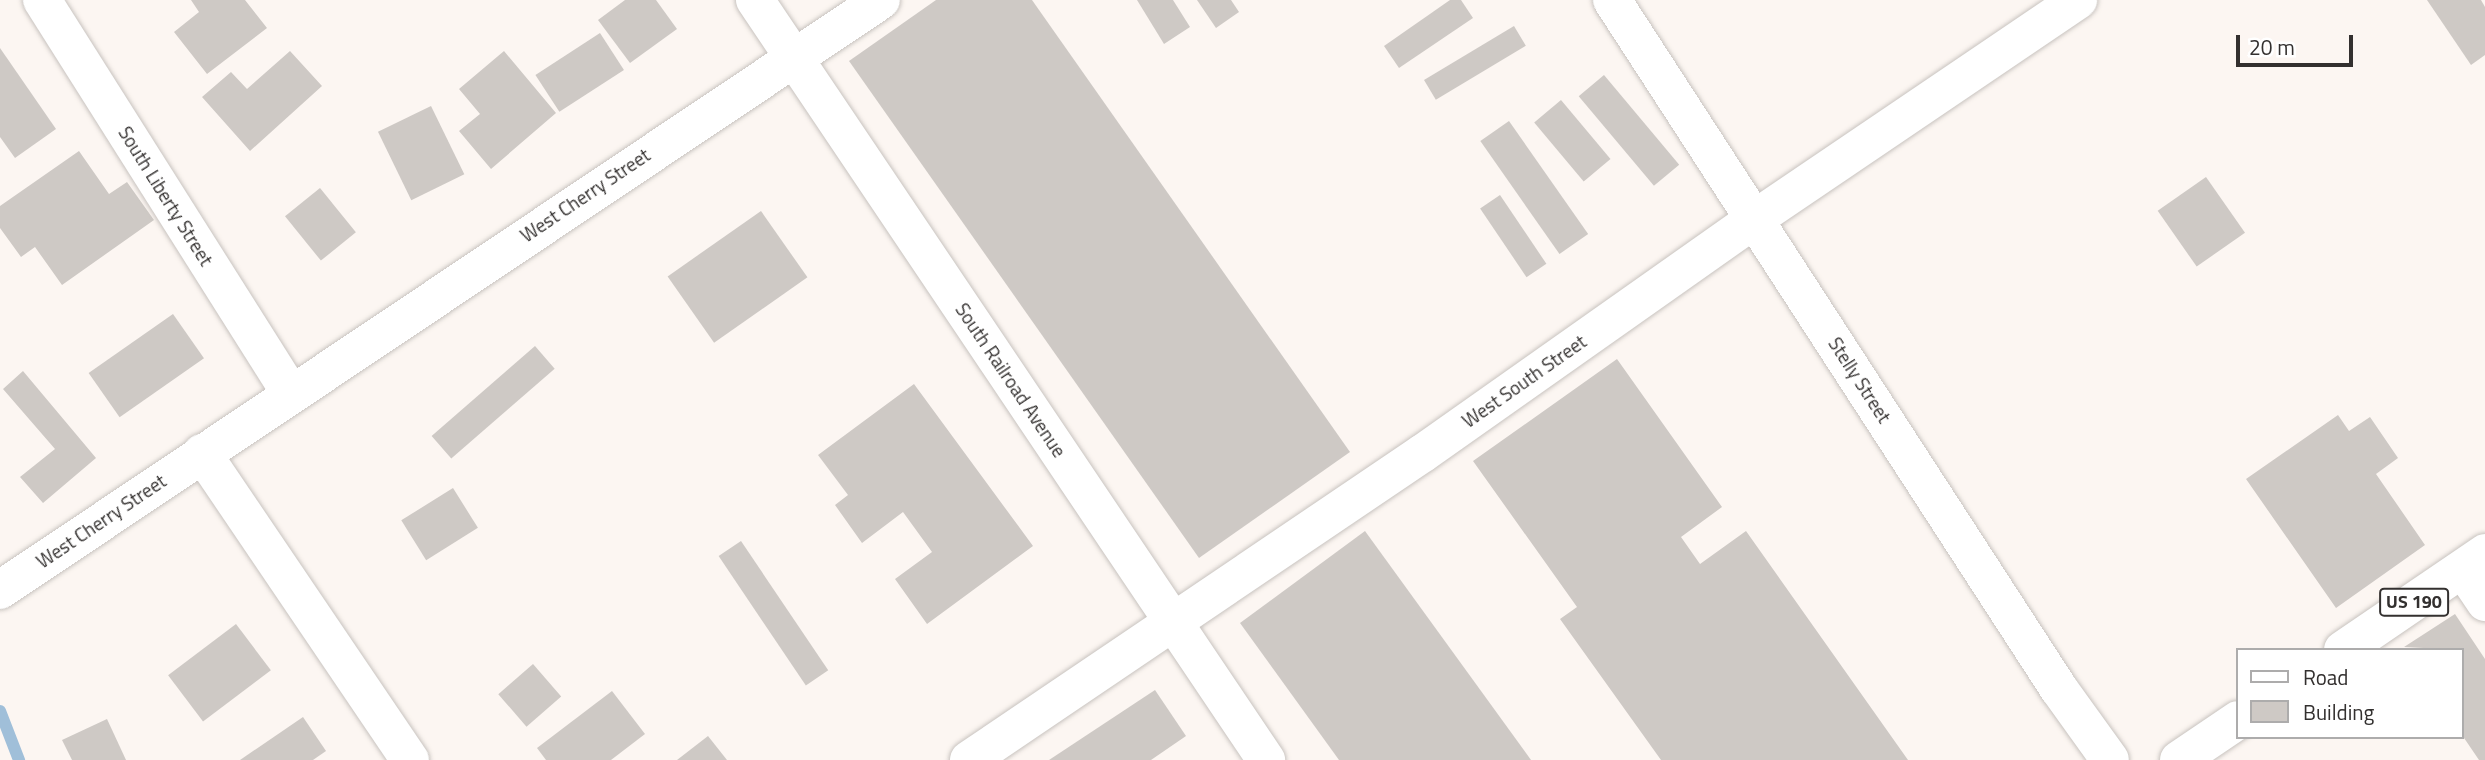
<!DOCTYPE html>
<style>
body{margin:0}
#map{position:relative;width:2485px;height:760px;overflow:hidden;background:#fcf6f2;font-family:"Titillium Web",sans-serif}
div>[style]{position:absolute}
.stream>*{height:12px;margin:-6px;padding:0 6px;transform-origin:6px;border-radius:6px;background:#a0bfd9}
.building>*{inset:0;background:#cec9c5;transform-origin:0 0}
.roads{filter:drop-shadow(0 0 2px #c8c3bf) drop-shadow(0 0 2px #c8c3bf)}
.minor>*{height:38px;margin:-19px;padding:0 19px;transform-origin:19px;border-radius:19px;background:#fff}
.highway>*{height:38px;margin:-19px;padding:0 19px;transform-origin:19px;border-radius:19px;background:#fff}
span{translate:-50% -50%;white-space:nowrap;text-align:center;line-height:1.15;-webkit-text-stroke:7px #fff;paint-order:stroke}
.shield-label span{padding:2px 5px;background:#fff;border:2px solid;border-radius:5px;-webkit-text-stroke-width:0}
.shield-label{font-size:18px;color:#33302f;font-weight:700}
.street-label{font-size:19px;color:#33302f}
.legend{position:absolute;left:2236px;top:648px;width:228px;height:91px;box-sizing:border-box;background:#fff;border:2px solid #adacac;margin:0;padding:9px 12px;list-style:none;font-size:21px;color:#33302f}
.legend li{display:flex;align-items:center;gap:14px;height:35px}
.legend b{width:35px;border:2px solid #adacac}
.scale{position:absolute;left:2236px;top:35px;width:117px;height:32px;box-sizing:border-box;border:4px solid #33302f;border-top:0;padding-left:9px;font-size:21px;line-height:24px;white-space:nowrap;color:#33302f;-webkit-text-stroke:5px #fff;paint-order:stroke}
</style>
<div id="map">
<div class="stream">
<i style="left:0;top:711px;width:53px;rotate:68.8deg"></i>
</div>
<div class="building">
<i style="clip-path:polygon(191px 0,245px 0,267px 28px,207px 74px,174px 32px,199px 12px)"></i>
<i style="clip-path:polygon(625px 0,656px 0,677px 29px,630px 63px,598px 20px)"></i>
<i style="clip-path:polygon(936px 0,1032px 0,1350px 452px,1199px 558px,849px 61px)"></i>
<i style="clip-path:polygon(1137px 0,1173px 0,1190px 27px,1164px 44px)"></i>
<i style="clip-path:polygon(1197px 0,1231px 0,1239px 12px,1216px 28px)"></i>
<i style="clip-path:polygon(1450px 0,1461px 0,1473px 18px,1399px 68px,1384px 46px)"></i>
<i style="clip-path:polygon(2427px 0,2481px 0,2485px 7px,2485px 55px,2471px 65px)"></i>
<i style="left:1514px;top:26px;width:23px;height:105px;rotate:59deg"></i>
<i style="left:600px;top:33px;width:44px;height:77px;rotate:57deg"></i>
<i style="clip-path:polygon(0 48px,56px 129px,15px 158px,0 137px)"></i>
<i style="clip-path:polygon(290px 51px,322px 86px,250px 151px,202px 97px,231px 72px,247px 89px)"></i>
<i style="clip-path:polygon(504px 51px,556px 113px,491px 169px,459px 131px,480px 114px,459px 89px)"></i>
<i style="left:1604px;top:75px;width:117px;height:33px;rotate:50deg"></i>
<i style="left:1561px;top:100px;width:77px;height:35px;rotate:50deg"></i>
<i style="left:431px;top:106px;width:76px;height:59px;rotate:64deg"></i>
<i style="left:1509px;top:121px;width:138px;height:35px;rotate:55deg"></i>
<i style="clip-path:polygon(79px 151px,109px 194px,127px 182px,154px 220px,62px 285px,35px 247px,21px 257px,0 228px,0 206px)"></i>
<i style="left:2206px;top:177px;width:68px;height:59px;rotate:55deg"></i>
<i style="left:320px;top:188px;width:57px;height:45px;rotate:51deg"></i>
<i style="left:1500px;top:195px;width:83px;height:24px;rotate:56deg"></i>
<i style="left:761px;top:211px;width:81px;height:114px;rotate:55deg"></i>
<i style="left:173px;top:314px;width:54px;height:103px;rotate:55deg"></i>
<i style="left:535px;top:346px;width:30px;height:137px;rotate:49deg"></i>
<i style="clip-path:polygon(1617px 359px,1722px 507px,1681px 537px,1700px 564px,1746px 531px,1908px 760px,1661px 760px,1560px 619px,1577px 607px,1473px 461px)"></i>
<i style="clip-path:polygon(23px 371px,96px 458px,43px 503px,20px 477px,55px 449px,3px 389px)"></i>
<i style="clip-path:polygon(914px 384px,1033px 546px,927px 624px,895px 579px,932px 552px,903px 512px,862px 543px,835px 505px,848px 495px,818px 455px)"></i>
<i style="clip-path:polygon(2338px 415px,2349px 431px,2370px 417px,2398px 458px,2376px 474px,2425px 545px,2336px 608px,2246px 479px)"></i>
<i style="left:453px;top:488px;width:47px;height:61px;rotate:58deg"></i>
<i style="clip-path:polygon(1365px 531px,1531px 760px,1339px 760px,1240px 623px)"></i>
<i style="left:741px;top:541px;width:156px;height:27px;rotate:56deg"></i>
<i style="clip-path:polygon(2455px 614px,2485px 659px,2485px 760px,2479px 760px,2462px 735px,2462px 650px,2404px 647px)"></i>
<i style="left:236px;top:624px;width:58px;height:85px;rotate:53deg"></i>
<i style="left:533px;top:664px;width:43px;height:46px;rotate:49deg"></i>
<i style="clip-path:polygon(1155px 690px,1186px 736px,1151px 760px,1049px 760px)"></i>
<i style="clip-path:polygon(612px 691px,645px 734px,611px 760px,546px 760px,537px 748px)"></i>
<i style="clip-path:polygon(303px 717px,326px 751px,313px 760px,240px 760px)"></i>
<i style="clip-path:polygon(107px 719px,126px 760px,72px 760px,62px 740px)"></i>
<i style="clip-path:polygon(708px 736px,727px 760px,677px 760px)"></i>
</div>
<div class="roads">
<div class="minor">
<i style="left:42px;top:0;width:464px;rotate:57.7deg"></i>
<i style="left:755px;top:0;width:916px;rotate:56.08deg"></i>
<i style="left:1612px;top:0;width:821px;rotate:57.03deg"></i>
<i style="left:2059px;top:689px;width:87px;rotate:54.3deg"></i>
<i style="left:202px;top:453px;width:371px;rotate:55.9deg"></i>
<i style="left:2463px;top:569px;width:40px;rotate:56deg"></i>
<i style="left:0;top:590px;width:1060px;rotate:-33.81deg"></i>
<i style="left:969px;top:760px;width:548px;rotate:-34.07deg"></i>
<i style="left:1423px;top:453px;width:408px;rotate:-35.2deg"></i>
<i style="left:1756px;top:218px;width:389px;rotate:-34.1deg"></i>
</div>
<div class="highway">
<i style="left:2343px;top:650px;width:172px;rotate:-34.3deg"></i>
<i style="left:2179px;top:760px;width:71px;rotate:-34.1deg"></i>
</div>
</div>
<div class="shield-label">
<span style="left:2414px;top:602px">US 190</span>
</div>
<div class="street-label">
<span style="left:585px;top:195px;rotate:-34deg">West Cherry Street</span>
<span style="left:166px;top:196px;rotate:58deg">South Liberty Street</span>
<span style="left:1011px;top:380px;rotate:56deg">South Railroad Avenue</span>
<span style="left:1860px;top:380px;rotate:57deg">Stelly Street</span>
<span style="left:1524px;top:381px;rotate:-35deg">West South Street</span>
<span style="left:101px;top:521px;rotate:-34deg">West Cherry Street</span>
</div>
<ul class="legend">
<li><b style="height:9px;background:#fff"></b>Road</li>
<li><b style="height:19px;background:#cec9c5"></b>Building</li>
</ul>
<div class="scale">20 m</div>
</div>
